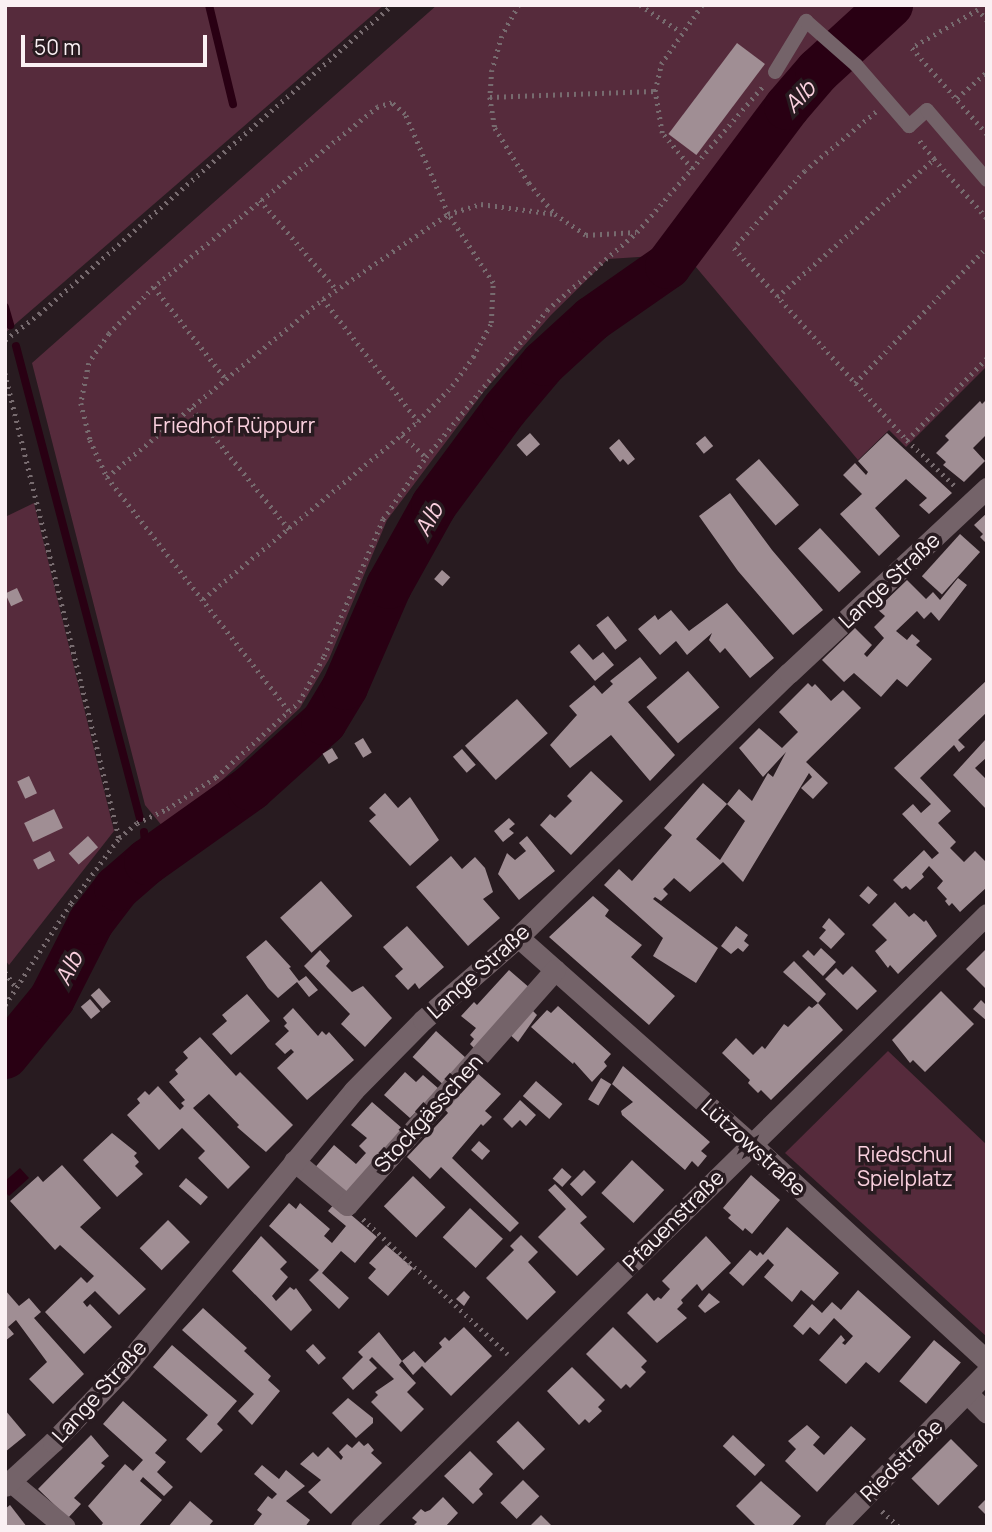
<!DOCTYPE html>
<meta charset="utf-8">
<style>
body{margin:0}
#map{position:relative;width:992px;height:1532px;overflow:hidden;background:#281b20;font-family:Manrope,sans-serif}
div>[style]{position:absolute}
.green>*{inset:0;background:#562b3c}
.water>*{inset:0;background:#290013}
.stream>*{height:8px;margin:-4px;padding:0 4px;transform-origin:4px;border-radius:4px;background:#290013}
.river>*{height:46px;margin:-23px;padding:0 23px;transform-origin:23px;border-radius:23px;background:#290013}
.building>*{inset:0;background:#a08e94;transform-origin:0 0}
.path>*{height:4.5px;margin-top:-2.25px;transform-origin:0;background:repeating-linear-gradient(90deg,#776b6f 0 2px,transparent 0 7px)}
.service>*{height:14px;margin:-7px;padding:0 7px;transform-origin:7px;border-radius:7px;background:#746369}
.minor>*{height:21px;margin:-10.5px;padding:0 10.5px;transform-origin:10.5px;border-radius:10.5px;background:#746369}
span{translate:-50% -50%;white-space:nowrap;text-align:center;line-height:1.15;-webkit-text-stroke:7px #281b20;paint-order:stroke}
.park-label{font-size:21px;color:#fbd1df}
.street-label{font-size:21px;color:#faf0f3}
.water-label{font-size:23px;color:#fbd1df;font-style:italic}
.frame{position:absolute;inset:0;border:7px solid #faf0f3;pointer-events:none}
.scale{position:absolute;left:21px;top:35px;width:186px;height:32px;box-sizing:border-box;border:4px solid #faf0f3;border-top:0;padding-left:9px;font-size:21px;line-height:24px;white-space:nowrap;color:#faf0f3;-webkit-text-stroke:5px #281b20;paint-order:stroke}
</style>
<div id="map">
<div class="green">
<i style="clip-path:polygon(5px 5px,384px 5px,5px 333px)"></i>
<i style="clip-path:polygon(437px 5px,987px 5px,987px 366px,906px 447px,889px 430px,858px 460px,685px 254px,608px 259px,551px 315px,485px 390px,387px 520px,329px 659px,300px 708px,220px 782px,163px 827px,145px 805px,32px 363px)"></i>
<i style="clip-path:polygon(34px 503px,114px 831px,9px 965px,5px 960px,5px 517px)"></i>
<i style="clip-path:polygon(888px 1051px,987px 1145px,987px 1337px,785px 1153px)"></i>
</div>
<div class="water">
<i style="clip-path:polygon(20px 1168px,29px 1178px,9px 1196px,5px 1192px,5px 1181px)"></i>
</div>
<div class="stream">
<i style="left:209px;top:5px;width:102px;rotate:76.4deg"></i>
<i style="left:5px;top:307px;width:19px;rotate:74deg"></i>
<i style="left:16px;top:346px;width:488px;rotate:75.3deg"></i>
<i style="left:144px;top:832px;width:30px;rotate:84deg"></i>
</div>
<div class="river">
<i style="left:5px;top:1056px;width:74px;rotate:-50.5deg"></i>
<i style="left:52px;top:999px;width:86px;rotate:-63.1deg"></i>
<i style="left:91px;top:922px;width:43px;rotate:-52.6deg"></i>
<i style="left:117px;top:888px;width:40px;rotate:-41deg"></i>
<i style="left:147px;top:862px;width:128px;rotate:-35.4deg"></i>
<i style="left:251px;top:788px;width:98px;rotate:-42.1deg"></i>
<i style="left:324px;top:722px;width:41px;rotate:-59deg"></i>
<i style="left:345px;top:687px;width:110px;rotate:-66.5deg"></i>
<i style="left:389px;top:586px;width:93px;rotate:-60.9deg"></i>
<i style="left:434px;top:505px;width:119px;rotate:-53.5deg"></i>
<i style="left:505px;top:409px;width:60px;rotate:-49.7deg"></i>
<i style="left:544px;top:363px;width:65px;rotate:-42.5deg"></i>
<i style="left:592px;top:319px;width:93px;rotate:-34.9deg"></i>
<i style="left:668px;top:266px;width:199px;rotate:-53.2deg"></i>
<i style="left:787px;top:107px;width:48px;rotate:-49.3deg"></i>
<i style="left:818px;top:71px;width:98px;rotate:-42.5deg"></i>
</div>
<div class="building">
<i style="left:737px;top:43px;width:35px;height:114px;rotate:37deg"></i>
<i style="clip-path:polygon(987px 399px,987px 434px,973px 448px,985px 461px,964px 482px,943px 465px,946px 462px,936px 453px,949px 440px,945px 436px,980px 401px,982px 404px)"></i>
<i style="left:530px;top:433px;width:15px;height:18px;rotate:48deg"></i>
<i style="clip-path:polygon(887px 433px,952px 493px,929px 514px,919px 505px,927px 498px,906px 479px,875px 508px,900px 536px,879px 556px,840px 514px,862px 494px,843px 475px,855px 463px,866px 475px,868px 472px,858px 461px)"></i>
<i style="left:705px;top:436px;width:13px;height:12px;rotate:51deg"></i>
<i style="clip-path:polygon(619px 439px,635px 459px,628px 465px,623px 459px,620px 462px,609px 448px)"></i>
<i style="left:759px;top:459px;width:61px;height:31px;rotate:49deg"></i>
<i style="clip-path:polygon(730px 493px,772px 550px,823px 610px,793px 635px,738px 571px,699px 516px)"></i>
<i style="clip-path:polygon(987px 513px,987px 540px,985px 542px,980px 537px,983px 534px,974px 525px)"></i>
<i style="left:820px;top:528px;width:60px;height:30px;rotate:47deg"></i>
<i style="left:960px;top:534px;width:27px;height:57px;rotate:42deg"></i>
<i style="left:442px;top:570px;width:11px;height:12px;rotate:41deg"></i>
<i style="clip-path:polygon(958px 578px,967px 585px,939px 621px,931px 612px,924px 619px,917px 611px,896px 631px,907px 640px,912px 634px,920px 641px,916px 645px,932px 659px,907px 687px,897px 679px,881px 697px,854px 673px,844px 682px,822px 660px,855px 628px,872px 645px,864px 654px,867px 657px,884px 638px,874px 627px,885px 616px,877px 609px,907px 580px,926px 599px,933px 592px,940px 600px)"></i>
<i style="left:17px;top:588px;width:14px;height:13px;rotate:65deg"></i>
<i style="clip-path:polygon(727px 603px,774px 658px,750px 678px,725px 648px,720px 653px,709px 640px,712px 633px,687px 655px,676px 641px,660px 655px,638px 629px,655px 615px,658px 620px,671px 610px,689px 631px)"></i>
<i style="left:608px;top:616px;width:31px;height:15px;rotate:52deg"></i>
<i style="clip-path:polygon(579px 644px,593px 660px,603px 652px,614px 665px,595px 681px,570px 652px)"></i>
<i style="clip-path:polygon(640px 657px,657px 678px,628px 702px,675px 755px,650px 781px,611px 735px,570px 768px,550px 745px,577px 715px,569px 706px,594px 685px,602px 694px,613px 684px,610px 681px)"></i>
<i style="left:688px;top:671px;width:48px;height:55px;rotate:49deg"></i>
<i style="clip-path:polygon(987px 680px,987px 712px,958px 740px,965px 747px,959px 752px,954px 745px,920px 778px,951px 811px,938px 823px,956px 842px,950px 848px,964px 862px,975px 851px,987px 863px,987px 887px,960px 912px,952px 903px,949px 906px,945px 901px,947px 899px,937px 888px,943px 881px,929px 866px,922px 874px,924px 877px,910px 890px,906px 886px,902px 889px,893px 880px,924px 850px,932px 859px,939px 853px,902px 814px,913px 804px,921px 813px,931px 804px,894px 768px)"></i>
<i style="clip-path:polygon(808px 683px,812px 687px,815px 684px,831px 701px,843px 690px,861px 708px,806px 762px,828px 783px,813px 799px,801px 788px,812px 777px,809px 773px,743px 882px,723px 862px,690px 892px,674px 878px,663px 889px,668px 894px,661px 901px,655px 897px,653px 899px,718px 948px,696px 983px,653px 956px,663px 938px,604px 885px,619px 869px,632px 881px,672px 835px,664px 828px,703px 783px,727px 804px,696px 839px,720px 860px,745px 821px,727px 804px,739px 789px,752px 801px,768px 773px,773px 777px,786px 752px,763px 777px,739px 748px,759px 728px,782px 748px,798px 732px,779px 712px)"></i>
<i style="left:517px;top:699px;width:46px;height:70px;rotate:48deg"></i>
<i style="left:363px;top:738px;width:17px;height:10px;rotate:59deg"></i>
<i style="clip-path:polygon(985px 740px,987px 757px,975px 768px,987px 780px,987px 810px,953px 775px)"></i>
<i style="left:332px;top:748px;width:12px;height:11px;rotate:59deg"></i>
<i style="left:462px;top:749px;width:21px;height:12px;rotate:49deg"></i>
<i style="clip-path:polygon(591px 771px,623px 801px,571px 855px,540px 825px,550px 814px,555px 818px,572px 801px,567px 796px)"></i>
<i style="left:29px;top:776px;width:19px;height:13px;rotate:65deg"></i>
<i style="clip-path:polygon(385px 793px,398px 808px,410px 797px,439px 840px,410px 866px,369px 821px,376px 815px,369px 808px)"></i>
<i style="left:54px;top:809px;width:21px;height:33px;rotate:65deg"></i>
<i style="clip-path:polygon(509px 818px,515px 824px,509px 829px,514px 833px,503px 842px,494px 831px)"></i>
<i style="left:88px;top:836px;width:15px;height:26px;rotate:48deg"></i>
<i style="clip-path:polygon(527px 836px,555px 871px,519px 900px,498px 874px,507px 853px,515px 860px,526px 851px,519px 843px)"></i>
<i style="left:50px;top:851px;width:11px;height:19px;rotate:63deg"></i>
<i style="clip-path:polygon(451px 856px,462px 869px,475px 857px,485px 868px,493px 892px,483px 899px,500px 918px,468px 946px,416px 887px)"></i>
<i style="left:321px;top:881px;width:47px;height:55px;rotate:48deg"></i>
<i style="left:868px;top:886px;width:13px;height:13px;rotate:42deg"></i>
<i style="clip-path:polygon(593px 896px,609px 910px,605px 916px,642px 945px,631px 957px,675px 996px,649px 1025px,549px 937px)"></i>
<i style="clip-path:polygon(895px 902px,909px 917px,914px 913px,924px 922px,926px 920px,937px 936px,898px 974px,890px 965px,888px 968px,875px 951px,887px 940px,872px 925px)"></i>
<i style="clip-path:polygon(829px 918px,845px 934px,831px 949px,819px 938px,826px 930px,822px 927px)"></i>
<i style="clip-path:polygon(407px 926px,444px 967px,419px 989px,415px 983px,408px 990px,395px 976px,403px 969px,383px 947px)"></i>
<i style="clip-path:polygon(736px 926px,748px 935px,744px 941px,749px 945px,743px 952px,738px 948px,731px 954px,721px 946px)"></i>
<i style="clip-path:polygon(266px 940px,291px 967px,289px 968px,299px 981px,306px 976px,318px 990px,309px 997px,297px 982px,278px 998px,268px 988px,246px 957px)"></i>
<i style="clip-path:polygon(821px 948px,836px 962px,823px 976px,802px 956px,808px 950px,814px 956px)"></i>
<i style="clip-path:polygon(987px 948px,987px 990px,966px 969px)"></i>
<i style="clip-path:polygon(320px 950px,330px 961px,326px 966px,352px 992px,363px 986px,392px 1018px,365px 1047px,341px 1024px,350px 1014px,304px 966px)"></i>
<i style="clip-path:polygon(794px 961px,826px 994px,818px 1003px,783px 972px)"></i>
<i style="clip-path:polygon(852px 966px,877px 991px,857px 1010px,825px 979px,836px 968px,843px 975px)"></i>
<i style="clip-path:polygon(509px 970px,531px 989px,476px 1050px,470px 1044px,474px 1039px,470px 1035px,476px 1028px,461px 1016px,474px 1002px,477px 1005px)"></i>
<i style="left:99px;top:988px;width:18px;height:11px;rotate:49deg"></i>
<i style="clip-path:polygon(941px 991px,974px 1024px,925px 1072px,913px 1060px,910px 1063px,892px 1040px)"></i>
<i style="clip-path:polygon(247px 994px,270px 1021px,231px 1055px,212px 1034px,227px 1021px,222px 1015px)"></i>
<i style="left:90px;top:999px;width:16px;height:12px;rotate:50deg"></i>
<i style="clip-path:polygon(981px 1000px,987px 1006px,987px 1021px,973px 1009px)"></i>
<i style="clip-path:polygon(818px 1003px,843px 1030px,771px 1100px,761px 1090px,758px 1093px,748px 1083px,750px 1080px,722px 1053px,736px 1038px,753px 1055px,762px 1046px,765px 1049px,784px 1024px,788px 1027px,809px 1006px,812px 1008px)"></i>
<i style="clip-path:polygon(558px 1006px,611px 1054px,604px 1062px,607px 1066px,592px 1082px,574px 1062px,573px 1064px,531px 1027px,547px 1010px,551px 1013px)"></i>
<i style="clip-path:polygon(529px 1007px,537px 1015px,518px 1042px,507px 1032px)"></i>
<i style="clip-path:polygon(293px 1008px,318px 1036px,322px 1031px,326px 1035px,329px 1032px,354px 1060px,307px 1100px,277px 1068px,294px 1052px,291px 1049px,285px 1054px,275px 1044px,289px 1031px,284px 1026px,287px 1023px,283px 1018px)"></i>
<i style="left:436px;top:1031px;width:43px;height:35px;rotate:42deg"></i>
<i style="clip-path:polygon(200px 1037px,236px 1076px,240px 1072px,293px 1125px,266px 1152px,237px 1127px,239px 1125px,209px 1094px,193px 1108px,250px 1167px,228px 1189px,198px 1158px,205px 1151px,182px 1128px,159px 1150px,127px 1115px,140px 1103px,137px 1099px,145px 1091px,149px 1095px,158px 1086px,180px 1110px,184px 1106px,181px 1103px,185px 1100px,169px 1082px,178px 1074px,175px 1070px,188px 1058px,183px 1052px)"></i>
<i style="clip-path:polygon(623px 1066px,710px 1142px,701px 1151px,707px 1156px,698px 1167px,692px 1161px,685px 1170px,622px 1115px,621px 1111px,633px 1102px,612px 1084px)"></i>
<i style="clip-path:polygon(405px 1072px,416px 1082px,423px 1075px,439px 1089px,410px 1118px,384px 1095px)"></i>
<i style="clip-path:polygon(476px 1072px,501px 1094px,485px 1111px,492px 1117px,483px 1126px,481px 1124px,452px 1158px,519px 1223px,510px 1232px,441px 1167px,430px 1179px,407px 1157px,448px 1113px,443px 1107px)"></i>
<i style="left:601px;top:1078px;width:12px;height:25px;rotate:31deg"></i>
<i style="left:536px;top:1081px;width:35px;height:20px;rotate:41deg"></i>
<i style="clip-path:polygon(520px 1100px,536px 1115px,526px 1126px,520px 1120px,512px 1128px,503px 1119px)"></i>
<i style="clip-path:polygon(372px 1102px,403px 1129px,344px 1195px,313px 1170px,334px 1145px,356px 1164px,366px 1153px,359px 1146px,367px 1138px,351px 1125px)"></i>
<i style="clip-path:polygon(112px 1133px,137px 1153px,134px 1156px,139px 1162px,135px 1166px,143px 1174px,117px 1197px,83px 1160px)"></i>
<i style="left:479px;top:1141px;width:15px;height:12px;rotate:42deg"></i>
<i style="left:632px;top:1160px;width:44px;height:45px;rotate:43deg"></i>
<i style="clip-path:polygon(62px 1165px,101px 1208px,80px 1227px,146px 1289px,119px 1315px,95px 1291px,83px 1302px,87px 1307px,90px 1304px,112px 1327px,84px 1354px,45px 1312px,81px 1277px,87px 1283px,94px 1276px,60px 1245px,55px 1250px,10px 1201px,38px 1176px,43px 1182px)"></i>
<i style="left:562px;top:1168px;width:13px;height:14px;rotate:42deg"></i>
<i style="left:584px;top:1170px;width:17px;height:20px;rotate:45deg"></i>
<i style="clip-path:polygon(751px 1175px,780px 1200px,752px 1234px,745px 1228px,743px 1231px,728px 1218px,731px 1215px,723px 1208px)"></i>
<i style="left:413px;top:1176px;width:45px;height:42px;rotate:44deg"></i>
<i style="left:186px;top:1178px;width:29px;height:11px;rotate:41deg"></i>
<i style="clip-path:polygon(555px 1184px,587px 1217px,580px 1223px,605px 1249px,577px 1276px,538px 1237px,566px 1209px,548px 1190px)"></i>
<i style="clip-path:polygon(336px 1202px,377px 1237px,355px 1263px,341px 1251px,322px 1273px,349px 1298px,339px 1309px,309px 1280px,319px 1270px,269px 1226px,289px 1203px,296px 1209px,300px 1203px,330px 1229px,324px 1236px,332px 1243px,346px 1226px,328px 1211px)"></i>
<i style="left:470px;top:1208px;width:45px;height:40px;rotate:43deg"></i>
<i style="left:168px;top:1220px;width:31px;height:40px;rotate:45deg"></i>
<i style="clip-path:polygon(787px 1227px,839px 1273px,814px 1301px,801px 1290px,792px 1302px,764px 1277px,774px 1265px,768px 1259px,743px 1286px,729px 1273px,750px 1250px,757px 1256px,760px 1252px,763px 1255px)"></i>
<i style="clip-path:polygon(521px 1235px,538px 1252px,528px 1262px,556px 1292px,527px 1320px,486px 1278px,514px 1250px,510px 1246px)"></i>
<i style="clip-path:polygon(261px 1236px,287px 1262px,280px 1269px,288px 1277px,272px 1296px,276px 1301px,290px 1287px,294px 1290px,296px 1288px,312px 1310px,291px 1331px,232px 1271px)"></i>
<i style="clip-path:polygon(706px 1236px,731px 1263px,702px 1291px,697px 1284px,681px 1300px,683px 1303px,677px 1309px,687px 1318px,657px 1343px,627px 1313px,647px 1293px,654px 1301px,658px 1297px,661px 1299px,670px 1289px,662px 1281px)"></i>
<i style="clip-path:polygon(386px 1245px,413px 1268px,388px 1296px,368px 1278px,376px 1269px,369px 1263px)"></i>
<i style="clip-path:polygon(5px 1290px,19px 1306px,29px 1298px,41px 1312px,34px 1318px,84px 1374px,53px 1404px,29px 1379px,47px 1362px,16px 1320px,8px 1327px,14px 1334px,5px 1341px)"></i>
<i style="clip-path:polygon(858px 1290px,911px 1337px,879px 1373px,866px 1362px,846px 1384px,819px 1360px,841px 1335px,845px 1340px,842px 1343px,845px 1345px,853px 1336px,834px 1318px,819px 1335px,810px 1327px,803px 1335px,793px 1326px,812px 1304px,822px 1313px,832px 1302px,841px 1310px)"></i>
<i style="clip-path:polygon(464px 1291px,470px 1297px,464px 1306px,456px 1299px)"></i>
<i style="clip-path:polygon(709px 1293px,720px 1302px,705px 1313px,698px 1306px)"></i>
<i style="clip-path:polygon(203px 1308px,247px 1348px,244px 1351px,271px 1376px,268px 1380px,280px 1391px,252px 1425px,238px 1411px,254px 1394px,182px 1330px)"></i>
<i style="clip-path:polygon(464px 1327px,492px 1356px,451px 1396px,422px 1366px,413px 1375px,402px 1361px,414px 1351px,425px 1363px,442px 1347px,439px 1343px,445px 1337px,449px 1341px)"></i>
<i style="clip-path:polygon(613px 1327px,647px 1361px,641px 1367px,646px 1372px,630px 1388px,626px 1384px,621px 1389px,586px 1354px)"></i>
<i style="clip-path:polygon(379px 1332px,402px 1361px,399px 1365px,416px 1383px,407px 1392px,424px 1409px,401px 1432px,371px 1402px,378px 1395px,375px 1392px,394px 1379px,372px 1357px,369px 1360px,377px 1368px,353px 1390px,342px 1378px,363px 1357px,358px 1352px)"></i>
<i style="left:934px;top:1340px;width:35px;height:54px;rotate:40deg"></i>
<i style="left:313px;top:1344px;width:19px;height:10px;rotate:47deg"></i>
<i style="clip-path:polygon(172px 1345px,237px 1401px,217px 1424px,223px 1430px,201px 1453px,186px 1439px,208px 1415px,153px 1367px)"></i>
<i style="clip-path:polygon(572px 1367px,605px 1400px,598px 1407px,602px 1411px,589px 1423px,585px 1419px,579px 1425px,547px 1391px)"></i>
<i style="clip-path:polygon(348px 1398px,373px 1418px,373px 1423px,356px 1438px,332px 1413px)"></i>
<i style="clip-path:polygon(123px 1401px,167px 1440px,155px 1453px,166px 1462px,157px 1472px,173px 1487px,164px 1496px,143px 1477px,140px 1481px,162px 1500px,138px 1527px,100px 1527px,103px 1523px,88px 1506px,125px 1464px,133px 1471px,143px 1460px,103px 1424px)"></i>
<i style="clip-path:polygon(5px 1410px,26px 1435px,5px 1452px)"></i>
<i style="left:518px;top:1421px;width:39px;height:30px;rotate:46deg"></i>
<i style="clip-path:polygon(807px 1425px,820px 1437px,813px 1445px,824px 1455px,851px 1426px,866px 1439px,817px 1492px,785px 1461px,796px 1449px,788px 1441px)"></i>
<i style="clip-path:polygon(91px 1435px,109px 1456px,101px 1463px,105px 1466px,74px 1498px,81px 1504px,68px 1518px,38px 1489px)"></i>
<i style="left:733px;top:1435px;width:44px;height:15px;rotate:43deg"></i>
<i style="left:951px;top:1439px;width:38px;height:56px;rotate:45deg"></i>
<i style="clip-path:polygon(359px 1441px,364px 1446px,368px 1443px,374px 1450px,371px 1453px,382px 1463px,331px 1514px,308px 1492px,321px 1480px,300px 1464px,313px 1452px,318px 1457px,328px 1447px,341px 1460px,343px 1457px,339px 1452px,347px 1444px,352px 1448px)"></i>
<i style="clip-path:polygon(470px 1451px,493px 1474px,479px 1489px,483px 1494px,473px 1504px,444px 1476px)"></i>
<i style="clip-path:polygon(262px 1465px,279px 1479px,286px 1470px,305px 1486px,286px 1501px,310px 1520px,305px 1527px,252px 1527px,262px 1514px,257px 1510px,268px 1496px,272px 1499px,277px 1494px,254px 1474px)"></i>
<i style="left:523px;top:1480px;width:23px;height:32px;rotate:45deg"></i>
<i style="clip-path:polygon(761px 1481px,801px 1516px,791px 1527px,757px 1527px,736px 1506px)"></i>
<i style="clip-path:polygon(443px 1497px,458px 1513px,445px 1527px,412px 1527px,417px 1522px,412px 1518px,421px 1509px,425px 1512px,430px 1510px)"></i>
<i style="clip-path:polygon(987px 1498px,987px 1516px,978px 1507px)"></i>
<i style="clip-path:polygon(190px 1501px,213px 1521px,208px 1527px,168px 1527px)"></i>
<i style="clip-path:polygon(10px 1505px,27px 1527px,5px 1527px,5px 1509px)"></i>
<i style="clip-path:polygon(541px 1515px,553px 1527px,529px 1527px)"></i>
</div>
<div class="path">
<i style="left:519px;top:5px;width:35px;rotate:119deg"></i>
<i style="left:502px;top:36px;width:35px;rotate:106deg"></i>
<i style="left:492px;top:70px;width:27px;rotate:94deg"></i>
<i style="left:490px;top:97px;width:31px;rotate:81deg"></i>
<i style="left:495px;top:128px;width:65px;rotate:58.3deg"></i>
<i style="left:529px;top:183px;width:40px;rotate:50deg"></i>
<i style="left:555px;top:214px;width:37px;rotate:34deg"></i>
<i style="left:586px;top:235px;width:50px;rotate:-3.4deg"></i>
<i style="left:640px;top:5px;width:49px;rotate:33.4deg"></i>
<i style="left:987px;top:21px;width:14px;rotate:-129deg"></i>
<i style="left:978px;top:10px;width:76px;rotate:150.1deg"></i>
<i style="left:912px;top:48px;width:114px;rotate:48.9deg"></i>
<i style="left:490px;top:97px;width:165px;rotate:-2.1deg"></i>
<i style="left:957px;top:98px;width:40px;rotate:-41deg"></i>
<i style="left:876px;top:112px;width:92px;rotate:140.3deg"></i>
<i style="left:805px;top:171px;width:105px;rotate:132.7deg"></i>
<i style="left:734px;top:248px;width:258px;rotate:48deg"></i>
<i style="left:907px;top:440px;width:68px;rotate:43.8deg"></i>
<i style="left:934px;top:159px;width:79px;rotate:48.1deg"></i>
<i style="left:692px;top:169px;width:47px;rotate:-129.8deg"></i>
<i style="left:662px;top:133px;width:43px;rotate:-99.5deg"></i>
<i style="left:655px;top:91px;width:28px;rotate:-77deg"></i>
<i style="left:661px;top:64px;width:72px;rotate:-55.2deg"></i>
<i style="left:260px;top:200px;width:117px;rotate:49.5deg"></i>
<i style="left:154px;top:287px;width:117px;rotate:52deg"></i>
<i style="left:777px;top:297px;width:209px;rotate:-41.3deg"></i>
<i style="left:934px;top:159px;width:26px;rotate:-129deg"></i>
<i style="left:323px;top:299px;width:155px;rotate:52.1deg"></i>
<i style="left:5px;top:340px;width:43px;rotate:-37.4deg"></i>
<i style="left:39px;top:314px;width:469px;rotate:-41.2deg"></i>
<i style="left:5px;top:373px;width:479px;rotate:76.2deg"></i>
<i style="left:855px;top:383px;width:190px;rotate:-45.9deg"></i>
<i style="left:191px;top:408px;width:156px;rotate:51deg"></i>
<i style="left:402px;top:435px;width:33px;rotate:43deg"></i>
<i style="left:907px;top:440px;width:115px;rotate:-45.7deg"></i>
<i style="left:107px;top:477px;width:280px;rotate:-39.5deg"></i>
<i style="left:323px;top:299px;width:151px;rotate:-34.2deg"></i>
<i style="left:448px;top:214px;width:34px;rotate:-17deg"></i>
<i style="left:481px;top:204px;width:75px;rotate:7.7deg"></i>
<i style="left:203px;top:599px;width:279px;rotate:-39.6deg"></i>
<i style="left:418px;top:421px;width:49px;rotate:-45.8deg"></i>
<i style="left:452px;top:386px;width:36px;rotate:-54deg"></i>
<i style="left:473px;top:357px;width:38px;rotate:-62deg"></i>
<i style="left:491px;top:323px;width:40px;rotate:-87.1deg"></i>
<i style="left:493px;top:283px;width:82px;rotate:-123.1deg"></i>
<i style="left:448px;top:214px;width:109px;rotate:-113.3deg"></i>
<i style="left:405px;top:114px;width:17px;rotate:-140deg"></i>
<i style="left:392px;top:103px;width:15px;rotate:164deg"></i>
<i style="left:378px;top:107px;width:287px;rotate:141.2deg"></i>
<i style="left:154px;top:287px;width:65px;rotate:133.8deg"></i>
<i style="left:109px;top:334px;width:35px;rotate:125deg"></i>
<i style="left:89px;top:363px;width:41px;rotate:101.3deg"></i>
<i style="left:81px;top:403px;width:38px;rotate:76deg"></i>
<i style="left:90px;top:440px;width:41px;rotate:65.3deg"></i>
<i style="left:107px;top:477px;width:296px;rotate:52.1deg"></i>
<i style="left:5px;top:972px;width:19px;rotate:54deg"></i>
<i style="left:5px;top:1005px;width:121px;rotate:-57.1deg"></i>
<i style="left:71px;top:903px;width:81px;rotate:-53.6deg"></i>
<i style="left:119px;top:838px;width:23px;rotate:-40deg"></i>
<i style="left:137px;top:823px;width:33px;rotate:-25deg"></i>
<i style="left:167px;top:809px;width:59px;rotate:-33.1deg"></i>
<i style="left:216px;top:777px;width:112px;rotate:-42.1deg"></i>
<i style="left:299px;top:702px;width:52px;rotate:-61.5deg"></i>
<i style="left:324px;top:656px;width:149px;rotate:-66.7deg"></i>
<i style="left:383px;top:519px;width:75px;rotate:-55.3deg"></i>
<i style="left:426px;top:457px;width:190px;rotate:-50.5deg"></i>
<i style="left:547px;top:310px;width:119px;rotate:-40.9deg"></i>
<i style="left:637px;top:232px;width:193px;rotate:-49.2deg"></i>
<i style="left:363px;top:1219px;width:198px;rotate:43deg"></i>
<i style="left:882px;top:1511px;width:23px;rotate:43deg"></i>
</div>
<div class="service">
<i style="left:775px;top:72px;width:60px;rotate:-58.7deg"></i>
<i style="left:806px;top:21px;width:67px;rotate:41.3deg"></i>
<i style="left:856px;top:65px;width:81px;rotate:49deg"></i>
<i style="left:909px;top:126px;width:24px;rotate:-42deg"></i>
<i style="left:927px;top:110px;width:92px;rotate:49.4deg"></i>
</div>
<div class="minor">
<i style="left:518px;top:937px;width:310px;rotate:41.6deg"></i>
<i style="left:750px;top:1143px;width:322px;rotate:42.6deg"></i>
<i style="left:294px;top:1161px;width:69px;rotate:39.7deg"></i>
<i style="left:347px;top:1205px;width:314px;rotate:-48.5deg"></i>
<i style="left:967px;top:1393px;width:28px;rotate:45deg"></i>
<i style="left:11px;top:1482px;width:70px;rotate:39.8deg"></i>
<i style="left:5px;top:1486px;width:65px;rotate:-42.5deg"></i>
<i style="left:53px;top:1442px;width:97px;rotate:-46.3deg"></i>
<i style="left:120px;top:1372px;width:366px;rotate:-50.3deg"></i>
<i style="left:354px;top:1090px;width:98px;rotate:-45.4deg"></i>
<i style="left:423px;top:1020px;width:126px;rotate:-41.1deg"></i>
<i style="left:518px;top:937px;width:378px;rotate:-44.3deg"></i>
<i style="left:789px;top:673px;width:271px;rotate:-43.1deg"></i>
<i style="left:361px;top:1527px;width:876px;rotate:-44.4deg"></i>
<i style="left:835px;top:1527px;width:217px;rotate:-45.6deg"></i>
</div>
<div class="park-label">
<span style="left:234px;top:425px">Friedhof Rüppurr</span>
<span style="left:905px;top:1166px">Riedschul<br>Spielplatz</span>
</div>
<div class="street-label">
<span style="left:889px;top:580px;rotate:-43deg">Lange Straße</span>
<span style="left:478px;top:971px;rotate:-42deg">Lange Straße</span>
<span style="left:428px;top:1113px;rotate:-48deg">Stockgässchen</span>
<span style="left:754px;top:1147px;rotate:42deg">Lützowstraße</span>
<span style="left:673px;top:1220px;rotate:-45deg">Pfauenstraße</span>
<span style="left:99px;top:1391px;rotate:-48deg">Lange Straße</span>
<span style="left:901px;top:1460px;rotate:-45deg">Riedstraße</span>
</div>
<div class="water-label">
<span style="left:799px;top:96px;rotate:-46deg">Alb</span>
<span style="left:428px;top:519px;rotate:-61deg">Alb</span>
<span style="left:68px;top:968px;rotate:-63deg">Alb</span>
</div>
<div class="frame"></div>
<div class="scale">50 m</div>
</div>
